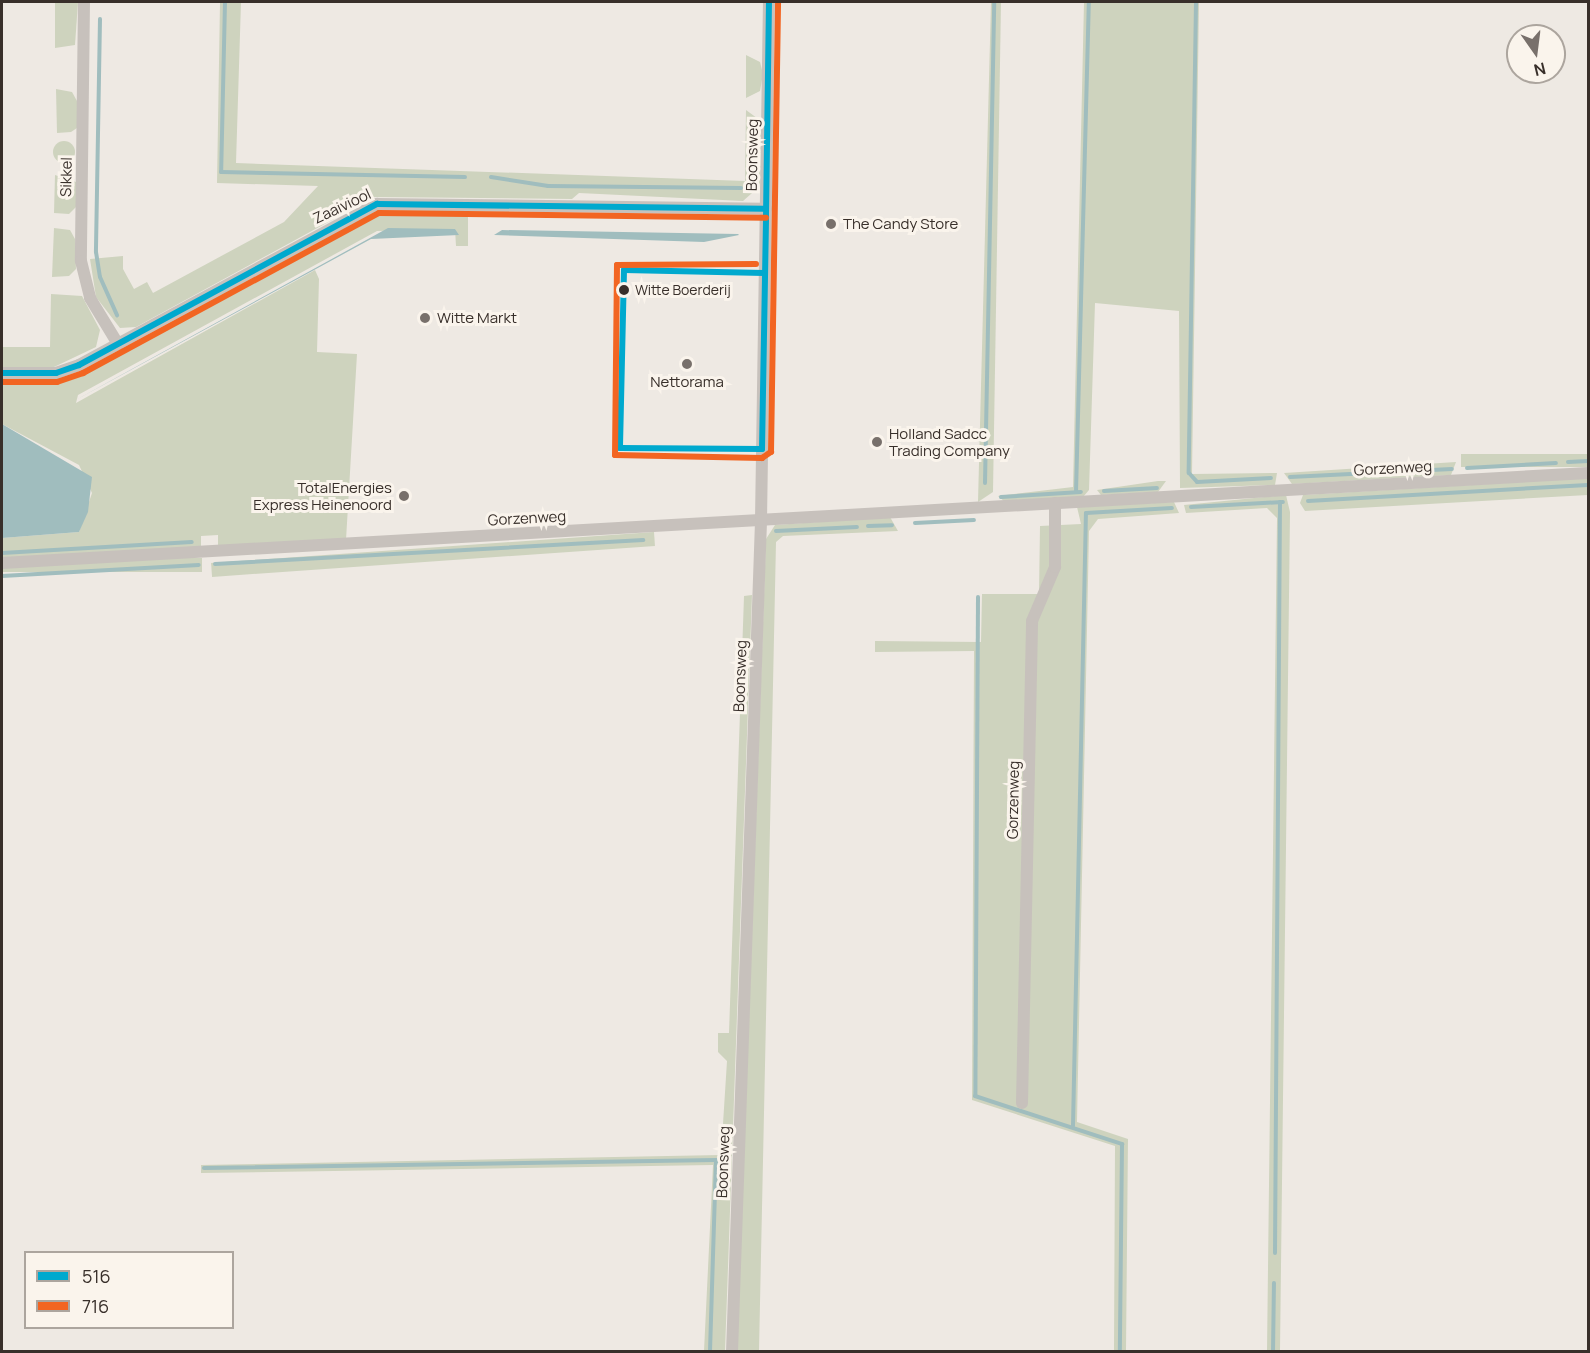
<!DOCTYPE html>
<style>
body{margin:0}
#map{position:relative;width:1590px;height:1353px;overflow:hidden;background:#eee9e3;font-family:Manrope,sans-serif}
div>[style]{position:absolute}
.green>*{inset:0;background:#ced3be;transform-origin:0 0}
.round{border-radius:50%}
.water>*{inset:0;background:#a0bdbe}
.stream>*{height:4px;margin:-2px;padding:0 2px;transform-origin:2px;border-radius:2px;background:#a0bdbe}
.minor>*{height:12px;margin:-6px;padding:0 6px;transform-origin:6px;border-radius:6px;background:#c7c1bc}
.bus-1>*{height:6px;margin:-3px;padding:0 3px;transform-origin:3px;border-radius:3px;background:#00a9ce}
.bus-2>*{height:6px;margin:-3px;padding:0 3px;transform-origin:3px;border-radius:3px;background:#f26522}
.dots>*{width:16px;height:16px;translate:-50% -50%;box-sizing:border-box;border:3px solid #faf4ec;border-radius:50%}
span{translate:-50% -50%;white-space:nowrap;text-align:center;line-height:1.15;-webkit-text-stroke:6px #faf4ec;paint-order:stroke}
.bus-label{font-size:14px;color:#382f2a}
.left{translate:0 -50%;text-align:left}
.street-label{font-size:15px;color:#382f2a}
.poi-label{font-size:15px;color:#382f2a}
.right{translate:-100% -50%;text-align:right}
.frame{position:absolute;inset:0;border:3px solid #382f2a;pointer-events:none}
.legend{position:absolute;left:24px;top:1251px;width:210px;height:78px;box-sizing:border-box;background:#faf4ec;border:2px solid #aca59e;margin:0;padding:8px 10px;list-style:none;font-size:18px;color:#382f2a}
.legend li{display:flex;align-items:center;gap:12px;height:30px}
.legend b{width:30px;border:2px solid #aca59e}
.north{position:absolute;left:1506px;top:24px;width:60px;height:60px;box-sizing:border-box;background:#faf4ec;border:2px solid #aca59e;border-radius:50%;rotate:166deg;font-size:16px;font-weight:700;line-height:24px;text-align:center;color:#382f2a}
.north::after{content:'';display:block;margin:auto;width:21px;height:27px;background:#78706b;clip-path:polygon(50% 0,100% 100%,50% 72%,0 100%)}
</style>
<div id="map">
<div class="green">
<i style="clip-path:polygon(55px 2px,78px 2px,75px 45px,55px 48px)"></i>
<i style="clip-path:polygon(220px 2px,241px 2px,236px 163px,745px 181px,746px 110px,761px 121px,760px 186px,743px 201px,579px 193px,572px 199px,374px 197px,136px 327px,120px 328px,96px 297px,90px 259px,123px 256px,123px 269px,134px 289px,147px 282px,153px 293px,284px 222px,318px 186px,217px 183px)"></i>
<i style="clip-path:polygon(991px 2px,1001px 2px,993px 492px,978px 502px)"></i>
<i style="clip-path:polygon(1084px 2px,1199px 2px,1192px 474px,1277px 473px,1275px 485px,1180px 488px,1179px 311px,1095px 303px,1089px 490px,1083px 497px,1005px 502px,998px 496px,1073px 487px)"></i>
<i style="clip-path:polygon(746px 55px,760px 62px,763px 74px,760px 91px,746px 98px)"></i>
<i style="clip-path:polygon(56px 89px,72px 92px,77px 101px,77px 128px,71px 132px,57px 133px)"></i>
<i class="round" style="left:53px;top:141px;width:22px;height:22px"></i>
<i style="clip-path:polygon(55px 175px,76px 182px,76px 207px,69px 214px,54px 213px)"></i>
<i style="clip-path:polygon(461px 210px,468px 217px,468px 246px,456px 246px,455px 229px,377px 231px,78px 395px,76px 403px,315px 270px,319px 279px,317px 352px,357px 354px,346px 540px,218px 547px,218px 535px,201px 536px,201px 547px,2px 559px,2px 538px,79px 532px,92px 493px,79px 465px,2px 424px,2px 379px,60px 378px,81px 372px,363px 215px,379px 210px)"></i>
<i style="clip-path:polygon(54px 228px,70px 230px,75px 239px,76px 269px,69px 276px,52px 277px)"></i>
<i style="clip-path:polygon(51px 294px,82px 296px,100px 330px,96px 347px,54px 367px,2px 367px,2px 347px,50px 347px)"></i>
<i style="left:1588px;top:454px;width:13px;height:127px;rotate:90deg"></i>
<i style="clip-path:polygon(1456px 462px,1451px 475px,1292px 484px,1284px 473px)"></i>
<i style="clip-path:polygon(1588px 478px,1588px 495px,1305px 511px,1300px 503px,1303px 495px)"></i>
<i style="clip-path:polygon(1158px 481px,1166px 481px,1158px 492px,1101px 495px,1097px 490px)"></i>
<i style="clip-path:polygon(1286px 495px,1290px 512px,1280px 1351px,1267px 1351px,1277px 518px,1267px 508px,1186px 513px,1184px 505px)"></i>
<i style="clip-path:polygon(1174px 502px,1179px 513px,1098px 519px,1089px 531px,1077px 1122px,1128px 1139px,1126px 1351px,1114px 1351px,1115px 1146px,972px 1100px,974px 651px,875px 652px,875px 641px,981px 642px,982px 594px,1039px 594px,1040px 526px,1081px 524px,1077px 507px)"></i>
<i style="clip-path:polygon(890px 517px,898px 531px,783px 536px,776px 542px,759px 1351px,737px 1352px,766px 539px,775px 525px)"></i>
<i style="left:654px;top:532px;width:14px;height:444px;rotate:86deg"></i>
<i style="left:202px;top:558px;width:14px;height:200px;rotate:90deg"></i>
<i style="clip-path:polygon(752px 595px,725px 1351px,704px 1351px,713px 1165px,201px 1173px,201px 1165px,721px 1155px,727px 1061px,718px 1052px,718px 1033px,729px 1033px,744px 596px)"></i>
</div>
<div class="water">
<i style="clip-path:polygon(388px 228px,455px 229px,459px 235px,371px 239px,72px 402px)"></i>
<i style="clip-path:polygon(502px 230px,738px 234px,739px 235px,704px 242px,494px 235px)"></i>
<i style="clip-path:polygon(2px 424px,92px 477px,88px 512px,79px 532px,2px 538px)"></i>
</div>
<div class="stream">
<i style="left:225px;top:2px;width:170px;rotate:91.3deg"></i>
<i style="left:221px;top:172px;width:244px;rotate:1.2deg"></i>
<i style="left:1196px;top:2px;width:471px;rotate:90.9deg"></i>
<i style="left:1189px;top:473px;width:12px;rotate:48deg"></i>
<i style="left:1197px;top:482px;width:74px;rotate:-3.1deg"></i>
<i style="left:100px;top:19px;width:233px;rotate:91deg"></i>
<i style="left:96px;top:252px;width:25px;rotate:81deg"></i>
<i style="left:100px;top:277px;width:42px;rotate:65.9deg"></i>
<i style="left:491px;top:177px;width:58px;rotate:9deg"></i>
<i style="left:548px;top:186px;width:193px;rotate:0.6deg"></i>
<i style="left:1568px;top:462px;width:20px;rotate:-3deg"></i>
<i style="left:1467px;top:468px;width:89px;rotate:-3.2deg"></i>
<i style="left:1290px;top:477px;width:162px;rotate:-2.8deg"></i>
<i style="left:985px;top:483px;width:481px;rotate:-88.9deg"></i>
<i style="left:1104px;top:491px;width:53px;rotate:-3.2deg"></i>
<i style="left:1076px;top:492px;width:490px;rotate:-88.5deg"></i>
<i style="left:1001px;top:497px;width:80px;rotate:-3.6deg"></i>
<i style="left:1308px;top:501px;width:280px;rotate:-3.3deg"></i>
<i style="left:1191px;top:507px;width:92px;rotate:-3.1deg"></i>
<i style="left:915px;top:523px;width:59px;rotate:-2.9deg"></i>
<i style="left:868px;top:526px;width:24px;rotate:-2deg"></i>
<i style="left:776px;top:531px;width:81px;rotate:-2.8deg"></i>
<i style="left:2px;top:553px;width:190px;rotate:-3.3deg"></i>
<i style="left:215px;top:564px;width:429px;rotate:-3.2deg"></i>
<i style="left:2px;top:576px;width:197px;rotate:-3.2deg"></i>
<i style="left:978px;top:597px;width:499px;rotate:90.3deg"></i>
<i style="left:975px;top:1096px;width:155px;rotate:18.1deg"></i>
<i style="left:1122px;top:1144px;width:208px;rotate:90.6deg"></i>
<i style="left:1073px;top:1126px;width:613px;rotate:-88.79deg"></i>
<i style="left:1086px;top:513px;width:86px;rotate:-3.3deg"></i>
<i style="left:204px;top:1168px;width:512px;rotate:-0.9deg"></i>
<i style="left:716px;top:1160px;width:192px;rotate:91.8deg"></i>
<i style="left:1275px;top:1253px;width:751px;rotate:-89.62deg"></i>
<i style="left:1273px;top:1352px;width:69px;rotate:-89.2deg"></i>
</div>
<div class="minor">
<i style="left:84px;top:2px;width:259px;rotate:90.7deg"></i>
<i style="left:81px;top:261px;width:38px;rotate:76deg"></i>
<i style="left:90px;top:298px;width:54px;rotate:58.7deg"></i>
<i style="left:2px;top:373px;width:54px"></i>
<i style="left:56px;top:373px;width:24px;rotate:-19deg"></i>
<i style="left:79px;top:365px;width:339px;rotate:-28.4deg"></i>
<i style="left:377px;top:204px;width:389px;rotate:0.7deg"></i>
<i style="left:2px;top:563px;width:1589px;rotate:-3.25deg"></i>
<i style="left:1022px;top:1103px;width:482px;rotate:-88.8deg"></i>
<i style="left:1032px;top:621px;width:59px;rotate:-66.9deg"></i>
<i style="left:1055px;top:567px;width:64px;rotate:-90deg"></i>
<i style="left:732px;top:1352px;width:833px;rotate:-88deg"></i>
<i style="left:761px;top:520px;width:518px;rotate:-89.12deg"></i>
</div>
<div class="bus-1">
<i style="left:765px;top:273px;width:141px;rotate:-178.8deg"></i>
<i style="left:624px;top:270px;width:178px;rotate:91.3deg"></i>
<i style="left:620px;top:448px;width:142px;rotate:0.4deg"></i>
<i style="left:762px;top:449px;width:233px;rotate:-89deg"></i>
<i style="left:766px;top:216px;width:214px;rotate:-89.2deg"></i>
<i style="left:2px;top:373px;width:54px"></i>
<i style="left:56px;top:373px;width:24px;rotate:-19deg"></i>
<i style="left:79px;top:365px;width:339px;rotate:-28.4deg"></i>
<i style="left:377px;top:204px;width:389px;rotate:0.7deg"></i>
</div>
<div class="bus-2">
<i style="left:756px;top:264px;width:139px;rotate:179.6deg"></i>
<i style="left:617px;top:265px;width:190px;rotate:90.6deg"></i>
<i style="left:615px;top:455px;width:147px;rotate:1.2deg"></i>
<i style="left:762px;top:458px;width:11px;rotate:-34deg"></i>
<i style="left:771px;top:452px;width:450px;rotate:-89.1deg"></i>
<i style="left:2px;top:382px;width:55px"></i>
<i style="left:57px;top:382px;width:28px;rotate:-19deg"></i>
<i style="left:83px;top:373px;width:336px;rotate:-28.4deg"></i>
<i style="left:379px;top:213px;width:387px;rotate:0.7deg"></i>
</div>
<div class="dots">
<i style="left:831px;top:224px;background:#78706b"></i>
<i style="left:624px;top:290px;background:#382f2a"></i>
<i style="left:425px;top:318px;background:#78706b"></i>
<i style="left:687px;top:364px;background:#78706b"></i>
<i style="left:877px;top:442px;background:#78706b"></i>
<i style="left:404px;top:496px;background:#78706b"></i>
</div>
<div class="bus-label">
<span class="left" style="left:635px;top:290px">Witte Boerderij</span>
</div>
<div class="street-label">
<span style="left:752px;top:155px;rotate:-89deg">Boonsweg</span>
<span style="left:66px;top:177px;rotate:-89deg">Sikkel</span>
<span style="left:342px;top:206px;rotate:-25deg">Zaaiviool</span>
<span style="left:1393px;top:468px;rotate:-3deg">Gorzenweg</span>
<span style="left:527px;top:518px;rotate:-3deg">Gorzenweg</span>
<span style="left:740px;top:676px;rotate:-88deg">Boonsweg</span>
<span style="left:1013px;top:800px;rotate:-89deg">Gorzenweg</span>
<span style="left:723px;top:1162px;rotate:-88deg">Boonsweg</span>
</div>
<div class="poi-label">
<span class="left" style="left:843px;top:224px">The Candy Store</span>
<span class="left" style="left:437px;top:318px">Witte Markt</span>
<span style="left:687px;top:382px">Nettorama</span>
<span class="left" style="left:889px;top:442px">Holland Sadcc<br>Trading Company</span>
<span class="right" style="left:392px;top:496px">TotalEnergies<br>Express Heinenoord</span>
</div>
<div class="frame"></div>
<ul class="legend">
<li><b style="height:8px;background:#00a9ce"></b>516</li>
<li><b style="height:8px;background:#f26522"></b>716</li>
</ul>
<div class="north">N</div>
</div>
